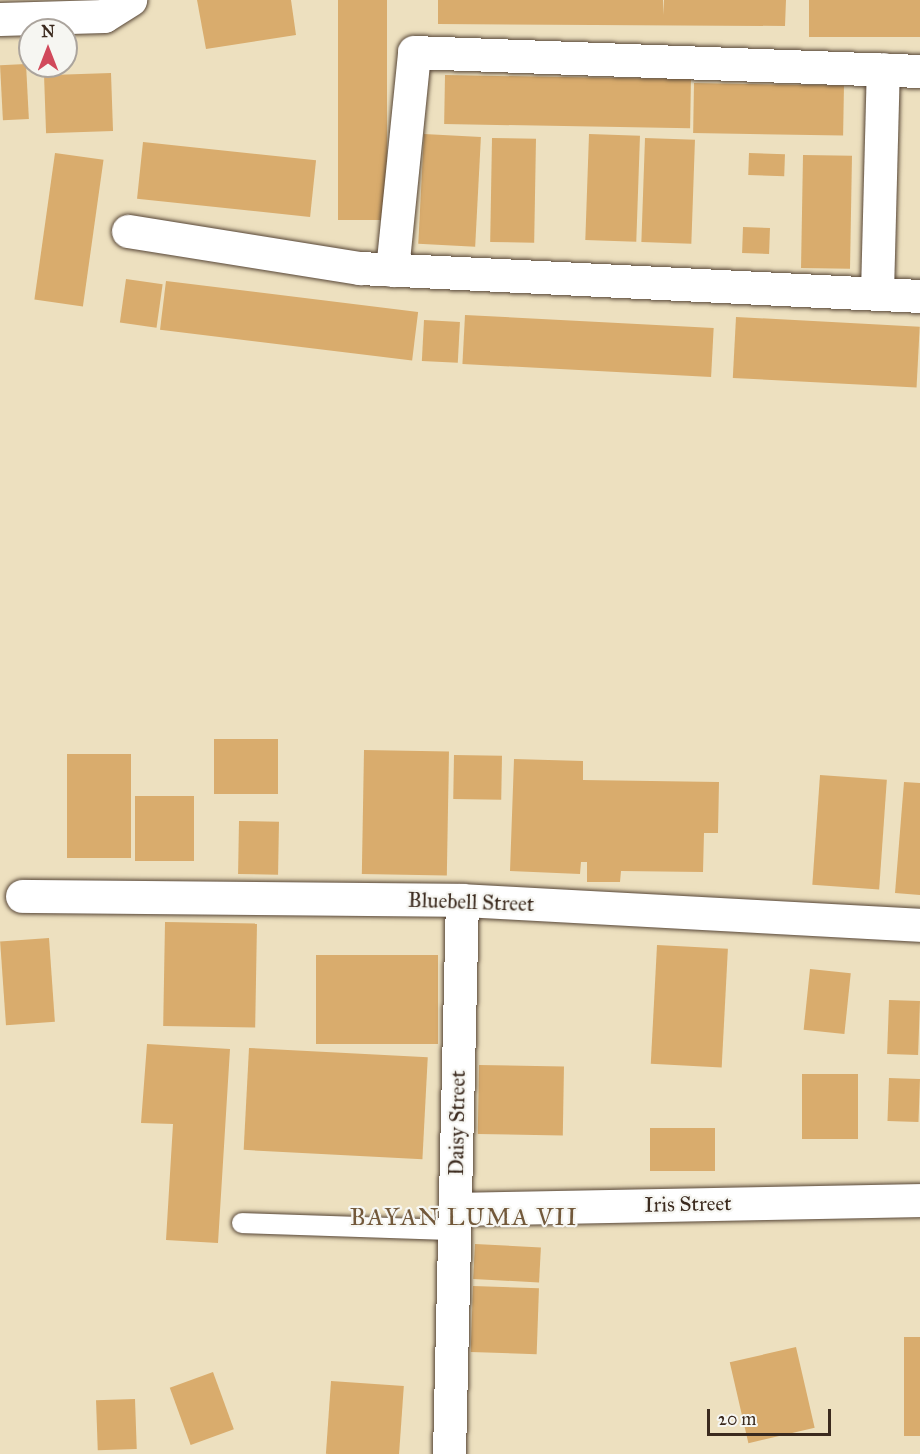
<!DOCTYPE html>
<style>
body{margin:0}
#map{position:relative;width:920px;height:1454px;overflow:hidden;background:#ede0bf;font-family:"IM FELL Great Primer",serif}
div>[style]{position:absolute}
.building>*{inset:0;background:#d9ac6d;transform-origin:0 0}
.roads{filter:drop-shadow(0 0 2px #564536) drop-shadow(0 0 2px #564536)}
.service>*{height:20px;margin:-10px;padding:0 10px;transform-origin:10px;border-radius:10px;background:#fff}
.minor>*{height:33px;margin:-16.5px;padding:0 16.5px;transform-origin:16.5px;border-radius:16.5px;background:#fff}
span{translate:-50% -50%;white-space:nowrap;text-align:center;line-height:1.15;-webkit-text-stroke:4.5px #f6f6f2;paint-order:stroke}
.street-label{font-size:21px;color:#3b2a1e}
.quarter-label{font-size:24px;color:#72583a;letter-spacing:1.5px}
.north{position:absolute;left:18px;top:18px;width:60px;height:60px;box-sizing:border-box;background:#f6f6f2;border:2px solid #aba49d;border-radius:50%;rotate:0deg;font-size:16px;font-weight:700;line-height:24px;text-align:center;color:#3b2a1e}
.north::after{content:'';display:block;margin:auto;width:21px;height:27px;background:#d1495b;clip-path:polygon(50% 0,100% 100%,50% 72%,0 100%)}
.scale{position:absolute;left:707px;top:1409px;width:124px;height:27px;box-sizing:border-box;border:3px solid #3b2a1e;border-top:0;padding-left:8px;font-size:18px;line-height:21px;white-space:nowrap;color:#3b2a1e;-webkit-text-stroke:4px #f6f6f2;paint-order:stroke}
</style>
<div id="map">
<div class="building">
<i style="clip-path:polygon(197px 0,291px 0,296px 35px,206px 49px)"></i>
<i style="left:338px;top:0;width:49px;height:220px"></i>
<i style="clip-path:polygon(438px 0,663px 0,664px 15px,664px 0,786px 0,785px 26px,438px 24px)"></i>
<i style="left:809px;top:0;width:111px;height:37px"></i>
<i style="left:26px;top:64px;width:55px;height:26px;rotate:87deg"></i>
<i style="left:111px;top:73px;width:58px;height:67px;rotate:88deg"></i>
<i style="left:445px;top:75px;width:246px;height:49px;rotate:1deg"></i>
<i style="left:694px;top:83px;width:150px;height:50px;rotate:1deg"></i>
<i style="left:424px;top:134px;width:57px;height:110px;rotate:3deg"></i>
<i style="left:589px;top:134px;width:51px;height:106px;rotate:2deg"></i>
<i style="left:492px;top:138px;width:44px;height:104px;rotate:1deg"></i>
<i style="left:645px;top:138px;width:50px;height:104px;rotate:2deg"></i>
<i style="left:143px;top:142px;width:174px;height:57px;rotate:6deg"></i>
<i style="left:55px;top:153px;width:49px;height:148px;rotate:8deg"></i>
<i style="left:749px;top:153px;width:36px;height:22px;rotate:2deg"></i>
<i style="left:803px;top:155px;width:49px;height:113px;rotate:1deg"></i>
<i style="left:743px;top:227px;width:27px;height:26px;rotate:2deg"></i>
<i style="left:126px;top:279px;width:37px;height:44px;rotate:8deg"></i>
<i style="left:166px;top:281px;width:254px;height:49px;rotate:7deg"></i>
<i style="left:465px;top:315px;width:249px;height:49px;rotate:3deg"></i>
<i style="left:736px;top:317px;width:184px;height:61px;rotate:3deg"></i>
<i style="left:424px;top:320px;width:36px;height:41px;rotate:3deg"></i>
<i style="left:214px;top:739px;width:64px;height:55px"></i>
<i style="left:364px;top:750px;width:85px;height:124px;rotate:1deg"></i>
<i style="left:67px;top:754px;width:64px;height:104px"></i>
<i style="left:454px;top:755px;width:48px;height:44px;rotate:1deg"></i>
<i style="clip-path:polygon(514px 759px,583px 761px,583px 780px,719px 782px,718px 833px,704px 833px,703px 872px,621px 871px,620px 882px,587px 882px,587px 862px,581px 862px,580px 874px,510px 871px)"></i>
<i style="left:820px;top:775px;width:67px;height:110px;rotate:4deg"></i>
<i style="clip-path:polygon(904px 782px,920px 783px,920px 895px,895px 893px)"></i>
<i style="left:135px;top:796px;width:59px;height:65px"></i>
<i style="left:239px;top:821px;width:40px;height:53px;rotate:1deg"></i>
<i style="left:165px;top:922px;width:92px;height:104px;rotate:1deg"></i>
<i style="left:49px;top:938px;width:84px;height:49px;rotate:86deg"></i>
<i style="left:657px;top:945px;width:71px;height:119px;rotate:3deg"></i>
<i style="left:316px;top:955px;width:122px;height:89px"></i>
<i style="left:810px;top:969px;width:41px;height:61px;rotate:6deg"></i>
<i style="left:889px;top:1000px;width:31px;height:54px;rotate:2deg"></i>
<i style="clip-path:polygon(147px 1044px,230px 1049px,218px 1243px,166px 1240px,173px 1124px,141px 1123px)"></i>
<i style="left:249px;top:1048px;width:179px;height:102px;rotate:3deg"></i>
<i style="left:479px;top:1065px;width:85px;height:69px;rotate:1deg"></i>
<i style="left:802px;top:1074px;width:56px;height:65px"></i>
<i style="left:889px;top:1078px;width:31px;height:43px;rotate:2deg"></i>
<i style="left:650px;top:1128px;width:65px;height:43px"></i>
<i style="left:475px;top:1244px;width:66px;height:35px;rotate:3deg"></i>
<i style="left:473px;top:1286px;width:66px;height:66px;rotate:2deg"></i>
<i style="left:920px;top:1337px;width:99px;height:16px;rotate:90deg"></i>
<i style="left:796px;top:1347px;width:83px;height:68px;rotate:77deg"></i>
<i style="left:213px;top:1372px;width:61px;height:46px;rotate:70deg"></i>
<i style="left:331px;top:1381px;width:73px;height:73px;rotate:4deg"></i>
<i style="left:135px;top:1399px;width:50px;height:39px;rotate:88deg"></i>
</div>
<div class="roads">
<div class="service">
<i style="left:242px;top:1223px;width:213px;rotate:1.9deg"></i>
</div>
<div class="minor">
<i style="left:0;top:19px;width:104px;rotate:-1.7deg"></i>
<i style="left:104px;top:16px;width:31px;rotate:-32deg"></i>
<i style="left:128px;top:231px;width:235px;rotate:9.1deg"></i>
<i style="left:360px;top:268px;width:561px;rotate:2.86deg"></i>
<i style="left:392px;top:270px;width:219px;rotate:-84.2deg"></i>
<i style="left:414px;top:52px;width:506px;rotate:2.15deg"></i>
<i style="left:877px;top:292px;width:223px;rotate:-88.5deg"></i>
<i style="left:22px;top:896px;width:440px;rotate:0.5deg"></i>
<i style="left:462px;top:900px;width:459px;rotate:3.1deg"></i>
<i style="left:455px;top:1209px;width:465px;rotate:-1.1deg"></i>
<i style="left:449px;top:1454px;width:554px;rotate:-88.66deg"></i>
</div>
</div>
<div class="street-label">
<span style="left:471px;top:902px;rotate:2deg">Bluebell Street</span>
<span style="left:457px;top:1123px;rotate:-89deg">Daisy Street</span>
<span style="left:688px;top:1204px;rotate:-1deg">Iris Street</span>
</div>
<div class="quarter-label">
<span style="left:464px;top:1218px">BAYAN LUMA VII</span>
</div>
<div class="north">N</div>
<div class="scale">20 m</div>
</div>
